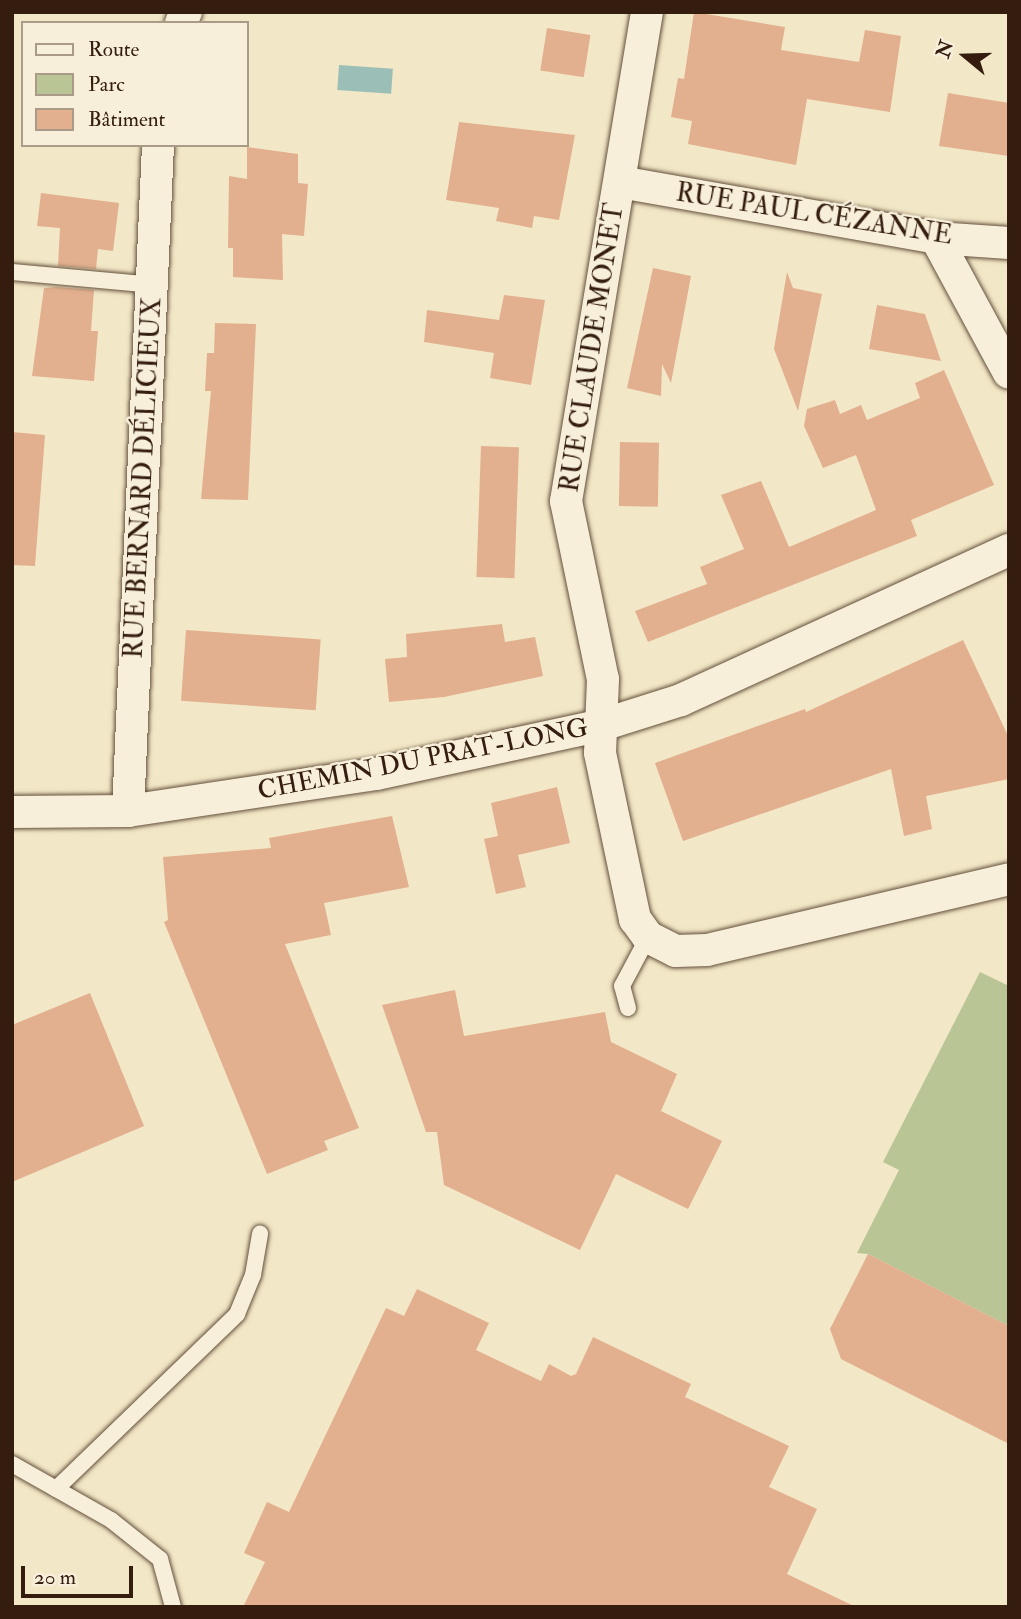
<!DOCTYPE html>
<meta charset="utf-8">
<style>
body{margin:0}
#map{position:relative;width:1021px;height:1619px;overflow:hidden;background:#f2e7c6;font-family:"IM FELL Double Pica",serif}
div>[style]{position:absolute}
.green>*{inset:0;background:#bac595}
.water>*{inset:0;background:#9bbfb6;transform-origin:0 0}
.building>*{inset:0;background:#e2b08f;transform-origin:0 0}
.roads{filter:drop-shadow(0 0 2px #64503c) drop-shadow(0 0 2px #64503c)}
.lane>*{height:16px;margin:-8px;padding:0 8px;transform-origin:8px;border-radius:8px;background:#f7efda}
.street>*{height:32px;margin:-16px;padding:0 16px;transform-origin:16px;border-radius:16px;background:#f7efda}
span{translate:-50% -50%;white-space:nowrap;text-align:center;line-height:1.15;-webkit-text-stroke:5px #f7efda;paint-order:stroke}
.street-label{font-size:26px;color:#341d0e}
.frame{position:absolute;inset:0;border:14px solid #341d0e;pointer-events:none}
.legend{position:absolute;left:21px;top:21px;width:228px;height:126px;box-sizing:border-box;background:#f7efda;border:2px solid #a99b88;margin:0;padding:9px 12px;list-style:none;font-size:21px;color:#341d0e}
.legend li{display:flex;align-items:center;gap:14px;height:35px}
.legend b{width:35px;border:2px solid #a99b88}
.north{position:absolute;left:930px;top:21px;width:70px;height:70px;-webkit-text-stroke:5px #f7efda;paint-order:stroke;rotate:289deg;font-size:19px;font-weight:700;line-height:28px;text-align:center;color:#341d0e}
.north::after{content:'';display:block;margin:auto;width:24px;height:32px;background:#341d0e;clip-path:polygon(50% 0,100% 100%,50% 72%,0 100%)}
.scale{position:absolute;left:21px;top:1566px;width:112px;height:32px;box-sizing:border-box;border:4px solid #341d0e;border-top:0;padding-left:9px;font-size:21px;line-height:24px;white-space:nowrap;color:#341d0e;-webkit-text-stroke:5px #f7efda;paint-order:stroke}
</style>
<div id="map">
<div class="green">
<i style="clip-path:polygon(980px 972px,1009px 986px,1009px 1326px,868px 1254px,857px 1253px,899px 1170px,883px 1162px)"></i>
</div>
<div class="water">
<i style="left:339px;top:65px;width:54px;height:25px;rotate:4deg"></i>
</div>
<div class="building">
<i style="clip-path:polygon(694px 12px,785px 27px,781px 50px,859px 62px,865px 30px,901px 36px,890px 112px,807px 99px,796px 165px,688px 144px,692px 121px,671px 117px,678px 78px,684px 79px)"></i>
<i style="left:547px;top:28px;width:44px;height:43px;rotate:9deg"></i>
<i style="clip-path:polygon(948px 93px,1009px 103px,1009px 156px,939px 146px)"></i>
<i style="clip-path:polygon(459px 122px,575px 135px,559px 220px,534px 216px,532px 228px,496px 221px,499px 208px,446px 200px)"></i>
<i style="clip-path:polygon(247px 147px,298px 154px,298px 183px,308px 184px,304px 236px,282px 234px,283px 280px,233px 277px,233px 248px,228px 248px,229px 176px,247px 179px)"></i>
<i style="clip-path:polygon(41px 193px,119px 203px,113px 251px,98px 249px,96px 269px,58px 266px,60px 228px,37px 226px)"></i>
<i style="clip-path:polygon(653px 268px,691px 276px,671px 383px,662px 364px,661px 396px,627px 388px)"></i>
<i style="clip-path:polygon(787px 272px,793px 288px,822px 294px,798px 411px,774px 349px)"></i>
<i style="clip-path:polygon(56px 287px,94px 290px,91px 331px,98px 331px,94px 381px,32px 376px,44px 288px)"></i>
<i style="clip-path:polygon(504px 295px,545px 300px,531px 385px,490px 378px,494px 353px,424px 342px,427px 310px,499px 320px)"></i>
<i style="clip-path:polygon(877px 305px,925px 314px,941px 361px,869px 349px)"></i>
<i style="clip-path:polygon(215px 323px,256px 324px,248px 500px,201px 499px,211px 391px,205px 391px,207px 353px,214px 353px)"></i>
<i style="clip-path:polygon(944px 370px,994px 485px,911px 520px,917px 536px,648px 642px,635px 611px,707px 584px,700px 567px,744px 549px,721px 495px,761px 481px,789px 547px,876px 510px,856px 455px,823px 468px,804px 426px,807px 409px,835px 400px,840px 414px,861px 405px,867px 420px,920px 398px,915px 383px)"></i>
<i style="clip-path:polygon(12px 432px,45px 435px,35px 566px,12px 565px)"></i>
<i style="left:620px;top:442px;width:39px;height:64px;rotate:1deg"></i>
<i style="left:481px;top:446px;width:38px;height:131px;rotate:2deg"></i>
<i style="clip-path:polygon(502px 624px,505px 642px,535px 637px,543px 676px,444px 697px,389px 702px,385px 659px,407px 657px,406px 634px)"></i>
<i style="left:186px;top:630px;width:135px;height:71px;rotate:4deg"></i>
<i style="clip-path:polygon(963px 640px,1009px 738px,1009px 779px,926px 796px,932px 829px,904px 836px,891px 769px,683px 841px,655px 763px,805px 709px,806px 712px)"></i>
<i style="clip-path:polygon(557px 787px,570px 843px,518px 855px,526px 887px,496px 894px,484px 839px,498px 836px,491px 803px)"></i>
<i style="clip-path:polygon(392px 816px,409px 887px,324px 903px,331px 935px,285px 944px,359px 1128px,324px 1141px,328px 1150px,267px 1174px,164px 922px,168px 920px,163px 857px,271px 848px,269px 838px)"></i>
<i style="clip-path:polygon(455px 990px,464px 1036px,605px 1012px,611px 1042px,677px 1074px,661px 1111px,722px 1141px,688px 1209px,616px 1174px,580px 1250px,444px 1185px,437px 1132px,426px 1132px,382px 1005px)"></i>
<i style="clip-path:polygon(90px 993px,144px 1126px,12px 1182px,12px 1025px)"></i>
<i style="clip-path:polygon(868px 1254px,1009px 1326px,1009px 1444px,841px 1359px,830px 1329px)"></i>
<i style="clip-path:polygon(417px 1289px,489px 1323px,476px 1350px,541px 1381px,549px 1364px,571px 1376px,576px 1374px,593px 1337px,691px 1384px,685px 1397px,789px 1446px,769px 1487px,817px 1509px,787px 1574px,856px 1607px,243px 1607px,265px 1562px,244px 1553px,267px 1502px,289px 1512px,386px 1308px,404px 1316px)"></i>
</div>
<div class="roads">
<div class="lane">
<i style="left:12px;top:272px;width:143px;rotate:5.2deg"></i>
<i style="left:628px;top:1008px;width:23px;rotate:-105deg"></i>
<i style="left:622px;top:986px;width:55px;rotate:-62deg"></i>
<i style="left:12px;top:1464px;width:114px;rotate:29.5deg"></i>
<i style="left:111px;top:1520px;width:63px;rotate:38.5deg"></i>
<i style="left:160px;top:1559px;width:50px;rotate:74.8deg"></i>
<i style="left:56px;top:1489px;width:252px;rotate:-44deg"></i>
<i style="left:237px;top:1314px;width:42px;rotate:-67.7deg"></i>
<i style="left:253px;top:1275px;width:42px;rotate:-80.3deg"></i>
</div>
<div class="street">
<i style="left:647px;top:12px;width:496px;rotate:99.4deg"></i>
<i style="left:566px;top:501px;width:182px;rotate:78.3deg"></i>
<i style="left:603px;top:679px;width:74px;rotate:92.3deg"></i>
<i style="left:600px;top:753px;width:170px;rotate:78.1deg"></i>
<i style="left:635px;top:919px;width:22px;rotate:54deg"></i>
<i style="left:648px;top:937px;width:31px;rotate:27deg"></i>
<i style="left:676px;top:951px;width:31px;rotate:-2deg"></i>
<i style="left:707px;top:950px;width:310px;rotate:-13.2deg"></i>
<i style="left:181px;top:23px;width:12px;rotate:-66deg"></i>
<i style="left:620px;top:182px;width:321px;rotate:10deg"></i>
<i style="left:936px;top:238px;width:73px;rotate:3.9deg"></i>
<i style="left:936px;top:238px;width:153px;rotate:61.6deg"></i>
<i style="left:128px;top:811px;width:667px;rotate:-87.42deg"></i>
<i style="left:12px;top:812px;width:116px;rotate:-0.5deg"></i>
<i style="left:128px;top:811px;width:251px;rotate:-8.5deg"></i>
<i style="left:376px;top:774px;width:231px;rotate:-12.2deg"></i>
<i style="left:602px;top:725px;width:83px;rotate:-17.6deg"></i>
<i style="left:681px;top:700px;width:361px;rotate:-24.6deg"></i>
</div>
</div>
<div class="street-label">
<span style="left:814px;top:215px;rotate:9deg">RUE PAUL CÉZANNE</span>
<span style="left:593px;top:348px;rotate:-81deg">RUE CLAUDE MONET</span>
<span style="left:144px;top:478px;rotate:-87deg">RUE BERNARD DÉLICIEUX</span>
<span style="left:423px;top:760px;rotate:-11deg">CHEMIN DU PRAT-LONG</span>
</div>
<div class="frame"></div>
<ul class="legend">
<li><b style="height:9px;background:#f7efda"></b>Route</li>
<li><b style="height:19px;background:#bac595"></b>Parc</li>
<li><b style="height:19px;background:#e2b08f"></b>Bâtiment</li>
</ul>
<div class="north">N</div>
<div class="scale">20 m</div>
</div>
